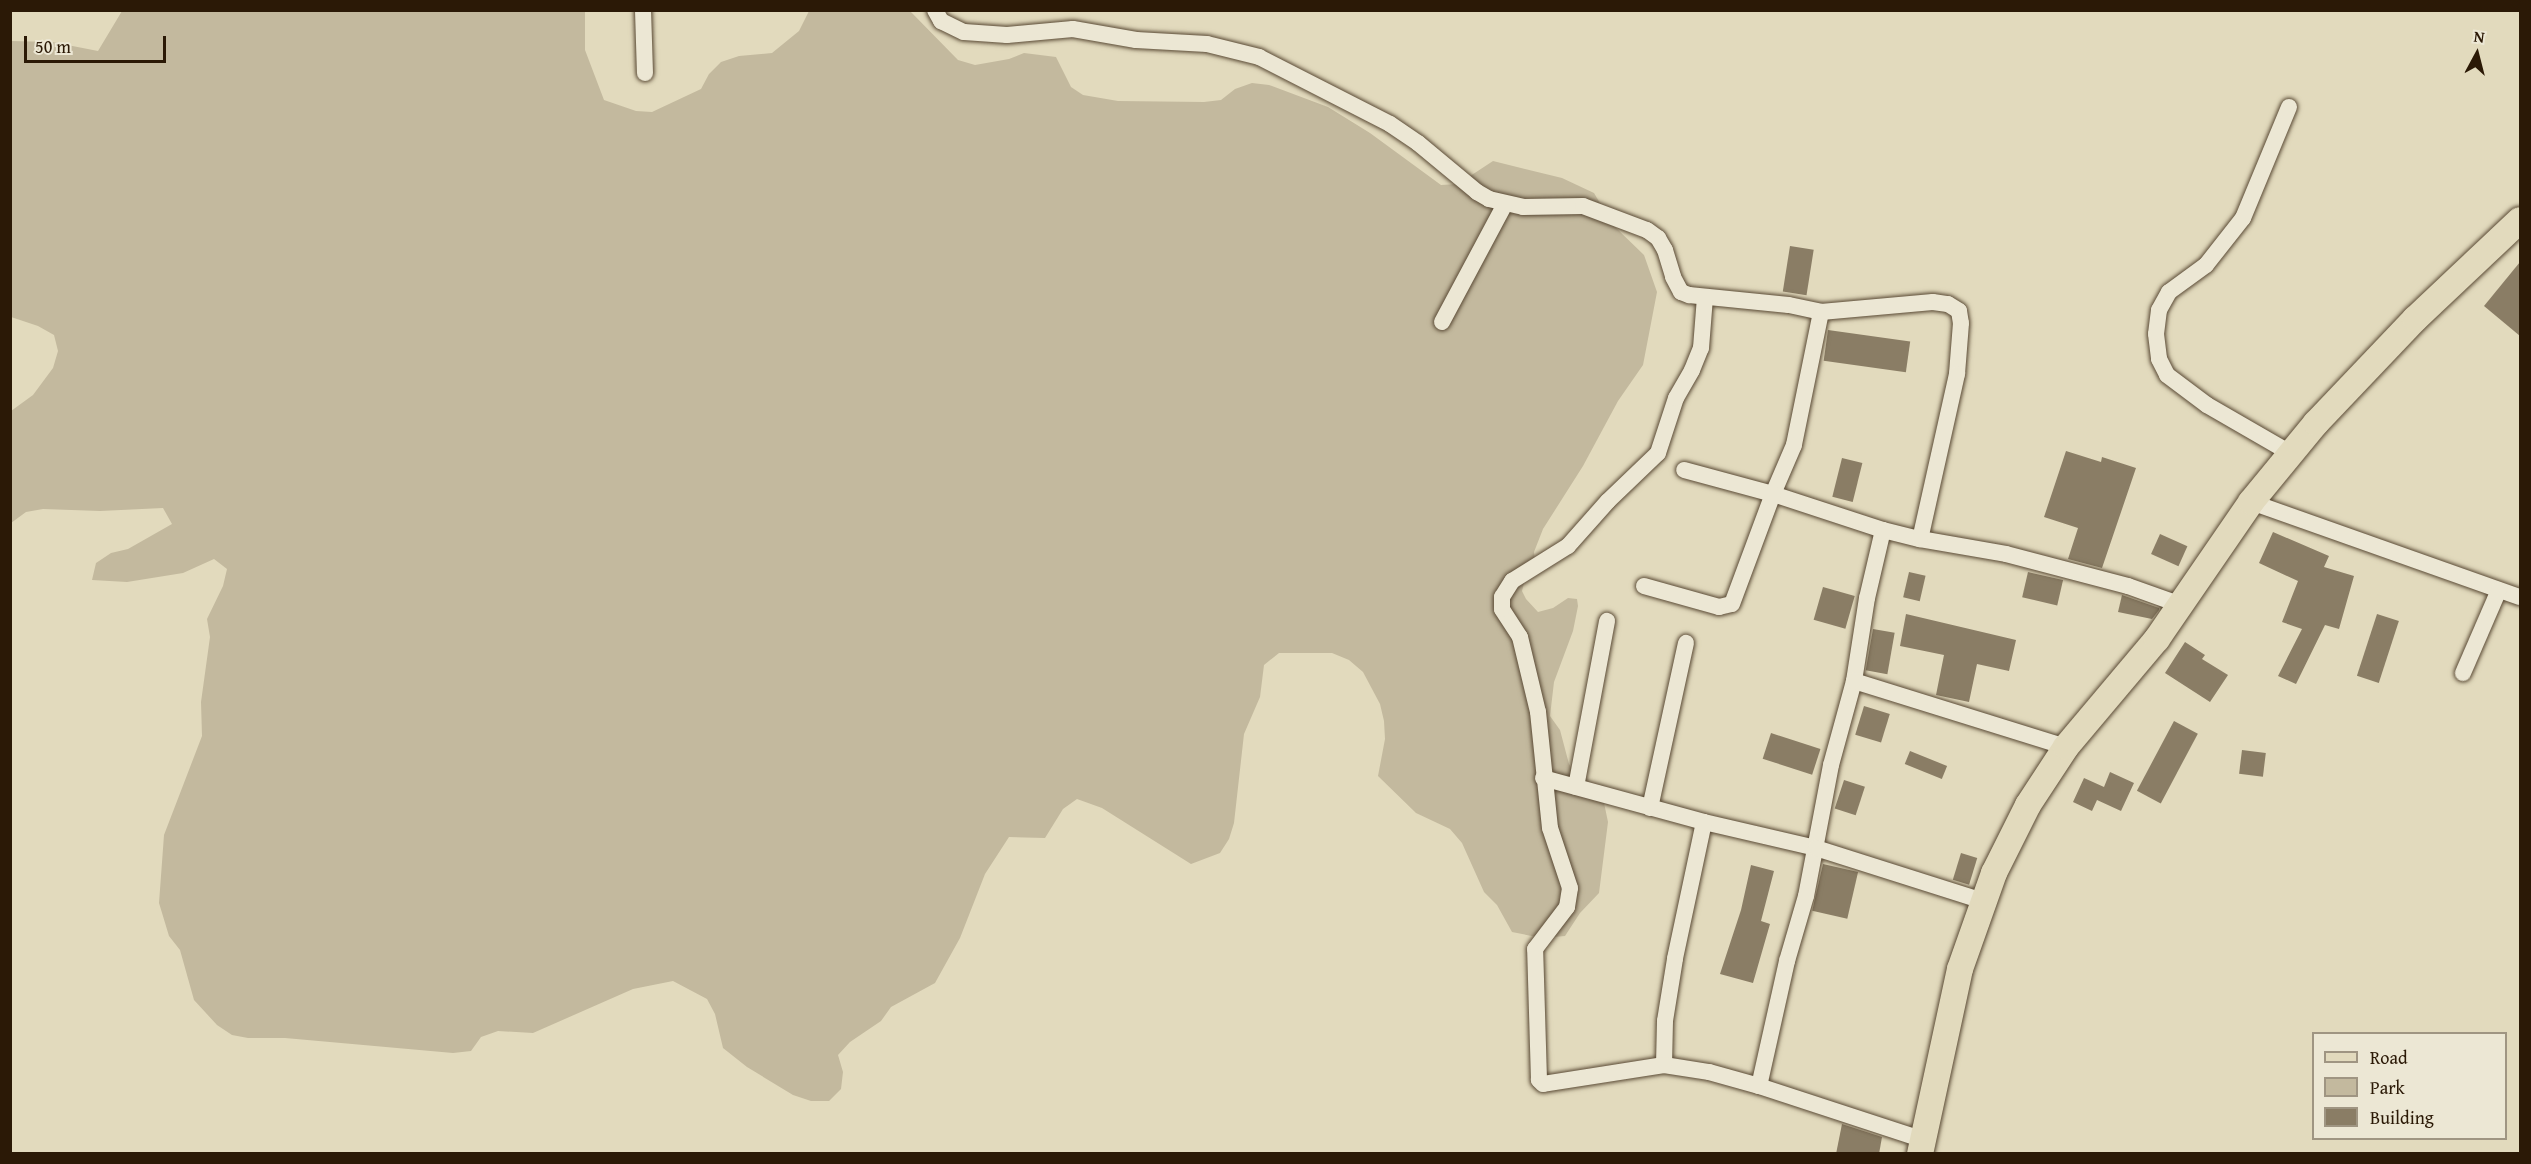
<!DOCTYPE html>
<style>
body{margin:0}
#map{position:relative;width:2531px;height:1164px;overflow:hidden;background:#e2dabd;font-family:"Gentium Book Plus",serif}
div>[style]{position:absolute}
.green>*{inset:0;background:#c3b99e}
.building>*{inset:0;background:#8a7d65;transform-origin:0 0}
.roads{filter:drop-shadow(0 0 2px #594934) drop-shadow(0 0 2px #594934)}
.street>*{height:16px;margin:-8px;padding:0 8px;transform-origin:8px;border-radius:8px;background:#ece7d4}
.primary>*{height:26px;margin:-13px;padding:0 13px;transform-origin:13px;border-radius:13px;background:#e2dabd}
span{translate:-50% -50%;white-space:nowrap;text-align:center;line-height:1.15;-webkit-text-stroke:4.5px #ece7d4;paint-order:stroke}
.frame{position:absolute;inset:0;border:12px solid #2b1906;pointer-events:none}
.legend{position:absolute;left:2312px;top:1032px;width:195px;height:108px;box-sizing:border-box;background:#ece7d4;border:2px solid #9f9582;margin:0;padding:8px 10px;list-style:none;font-size:18px;color:#2b1906}
.legend li{display:flex;align-items:center;gap:12px;height:30px}
.legend b{width:30px;border:2px solid #9f9582}
.north{position:absolute;left:2447px;top:24px;width:60px;height:60px;-webkit-text-stroke:4px #ece7d4;paint-order:stroke;rotate:7deg;font-size:16px;font-weight:700;line-height:24px;text-align:center;color:#2b1906}
.north::after{content:'';display:block;margin:auto;width:21px;height:27px;background:#2b1906;clip-path:polygon(50% 0,100% 100%,50% 72%,0 100%)}
.scale{position:absolute;left:24px;top:36px;width:142px;height:27px;box-sizing:border-box;border:3px solid #2b1906;border-top:0;padding-left:8px;font-size:18px;line-height:21px;white-space:nowrap;color:#2b1906;-webkit-text-stroke:4px #ece7d4;paint-order:stroke}
</style>
<div id="map">
<div class="green">
<i style="clip-path:polygon(890px 10px,910px 11px,958px 60px,975px 65px,1009px 59px,1024px 53px,1056px 57px,1071px 87px,1083px 95px,1118px 101px,1204px 102px,1221px 100px,1235px 89px,1252px 83px,1269px 85px,1328px 107px,1370px 133px,1441px 185px,1458px 184px,1493px 161px,1562px 178px,1594px 193px,1613px 225px,1644px 255px,1657px 292px,1643px 365px,1618px 401px,1583px 466px,1543px 529px,1534px 552px,1536px 569px,1524px 583px,1522px 591px,1526px 599px,1538px 612px,1553px 608px,1568px 598px,1577px 599px,1578px 606px,1573px 631px,1554px 682px,1550px 716px,1560px 730px,1569px 764px,1578px 778px,1603px 798px,1608px 822px,1599px 893px,1580px 913px,1565px 936px,1542px 938px,1512px 932px,1497px 905px,1484px 892px,1462px 843px,1450px 829px,1416px 813px,1378px 776px,1385px 739px,1384px 721px,1380px 704px,1363px 672px,1349px 660px,1332px 653px,1279px 653px,1264px 665px,1260px 697px,1244px 734px,1234px 823px,1229px 839px,1220px 853px,1191px 864px,1102px 808px,1077px 799px,1063px 809px,1045px 838px,1009px 837px,985px 874px,960px 938px,935px 983px,891px 1007px,881px 1021px,850px 1042px,838px 1055px,843px 1072px,841px 1089px,829px 1101px,811px 1101px,793px 1095px,747px 1067px,723px 1048px,715px 1014px,707px 999px,673px 981px,633px 989px,533px 1033px,498px 1031px,481px 1037px,471px 1051px,453px 1053px,285px 1038px,248px 1038px,232px 1035px,217px 1025px,194px 1000px,180px 950px,169px 936px,159px 903px,164px 835px,202px 736px,201px 702px,210px 637px,207px 619px,223px 586px,227px 569px,214px 559px,183px 573px,127px 582px,92px 580px,96px 563px,111px 553px,128px 549px,172px 524px,163px 508px,100px 511px,43px 509px,26px 512px,11px 523px,11px 411px,33px 395px,53px 368px,58px 351px,54px 335px,38px 326px,11px 317px,11px 41px,52px 42px,98px 51px,122px 11px,585px 11px,585px 50px,604px 100px,636px 111px,652px 112px,701px 89px,709px 74px,721px 62px,739px 56px,772px 53px,799px 31px,809px 11px)"></i>
</div>
<div class="building">
<i style="left:1790px;top:246px;width:24px;height:46px;rotate:9deg"></i>
<i style="clip-path:polygon(2520px 262px,2520px 336px,2484px 306px)"></i>
<i style="left:1828px;top:330px;width:83px;height:31px;rotate:8deg"></i>
<i style="clip-path:polygon(2066px 451px,2101px 462px,2102px 457px,2136px 468px,2102px 568px,2068px 559px,2078px 528px,2044px 517px)"></i>
<i style="left:1842px;top:458px;width:21px;height:40px;rotate:14deg"></i>
<i style="clip-path:polygon(2273px 532px,2329px 556px,2324px 567px,2354px 576px,2339px 629px,2325px 625px,2296px 684px,2278px 676px,2302px 629px,2282px 622px,2298px 581px,2259px 563px)"></i>
<i style="left:2160px;top:534px;width:30px;height:22px;rotate:24deg"></i>
<i style="left:1909px;top:572px;width:17px;height:26px;rotate:13deg"></i>
<i style="left:2028px;top:572px;width:36px;height:26px;rotate:13deg"></i>
<i style="left:1823px;top:587px;width:33px;height:34px;rotate:16deg"></i>
<i style="clip-path:polygon(2122px 595px,2159px 608px,2159px 610px,2152px 619px,2118px 612px)"></i>
<i style="clip-path:polygon(1906px 614px,2016px 640px,2009px 671px,1977px 664px,1969px 702px,1936px 695px,1944px 655px,1900px 646px)"></i>
<i style="left:2377px;top:614px;width:23px;height:65px;rotate:18deg"></i>
<i style="left:1873px;top:629px;width:22px;height:42px;rotate:10deg"></i>
<i style="clip-path:polygon(2185px 642px,2205px 655px,2202px 659px,2228px 675px,2210px 702px,2165px 673px)"></i>
<i style="left:1864px;top:706px;width:27px;height:30px;rotate:17deg"></i>
<i style="left:2174px;top:721px;width:27px;height:79px;rotate:28deg"></i>
<i style="left:1771px;top:733px;width:52px;height:27px;rotate:18deg"></i>
<i style="left:2242px;top:750px;width:24px;height:24px;rotate:7deg"></i>
<i style="left:1910px;top:751px;width:40px;height:14px;rotate:22deg"></i>
<i style="clip-path:polygon(2110px 772px,2134px 783px,2121px 811px,2097px 800px,2092px 811px,2073px 802px,2084px 778px,2104px 787px)"></i>
<i style="left:1844px;top:780px;width:22px;height:30px;rotate:18deg"></i>
<i style="left:1961px;top:853px;width:17px;height:28px;rotate:17deg"></i>
<i style="left:1823px;top:864px;width:36px;height:48px;rotate:13deg"></i>
<i style="clip-path:polygon(1751px 865px,1774px 871px,1761px 921px,1770px 924px,1753px 983px,1720px 974px,1741px 910px)"></i>
<i style="clip-path:polygon(1842px 1124px,1882px 1137px,1879px 1154px,1836px 1154px)"></i>
</div>
<div class="roads">
<div class="street">
<i style="left:643px;top:10px;width:63px;rotate:88.2deg"></i>
<i style="left:935px;top:10px;width:13px;rotate:61deg"></i>
<i style="left:941px;top:21px;width:25px;rotate:26deg"></i>
<i style="left:964px;top:32px;width:43px;rotate:4deg"></i>
<i style="left:1007px;top:35px;width:66px;rotate:-5.2deg"></i>
<i style="left:1073px;top:29px;width:64px;rotate:9.9deg"></i>
<i style="left:1136px;top:40px;width:71px;rotate:3.2deg"></i>
<i style="left:1207px;top:44px;width:54px;rotate:14deg"></i>
<i style="left:1259px;top:57px;width:147px;rotate:27.1deg"></i>
<i style="left:1390px;top:124px;width:34px;rotate:34deg"></i>
<i style="left:1418px;top:143px;width:77px;rotate:39.7deg"></i>
<i style="left:1477px;top:192px;width:14px;rotate:30deg"></i>
<i style="left:1489px;top:199px;width:35px;rotate:13deg"></i>
<i style="left:1523px;top:207px;width:60px;rotate:-1deg"></i>
<i style="left:1583px;top:206px;width:68px;rotate:20.6deg"></i>
<i style="left:1647px;top:230px;width:14px;rotate:36deg"></i>
<i style="left:1658px;top:238px;width:14px;rotate:60deg"></i>
<i style="left:1665px;top:250px;width:28px;rotate:73deg"></i>
<i style="left:1673px;top:277px;width:17px;rotate:62deg"></i>
<i style="left:1681px;top:292px;width:9px;rotate:21deg"></i>
<i style="left:1689px;top:295px;width:100px;rotate:5.7deg"></i>
<i style="left:1789px;top:305px;width:33px;rotate:12deg"></i>
<i style="left:1821px;top:312px;width:136px;rotate:101.5deg"></i>
<i style="left:1794px;top:445px;width:53px;rotate:113.2deg"></i>
<i style="left:1773px;top:494px;width:116px;rotate:18.1deg"></i>
<i style="left:1883px;top:530px;width:38px;rotate:14deg"></i>
<i style="left:1920px;top:539px;width:87px;rotate:9.9deg"></i>
<i style="left:2006px;top:554px;width:126px;rotate:14.7deg"></i>
<i style="left:2128px;top:586px;width:56px;rotate:19.7deg"></i>
<i style="left:2289px;top:107px;width:120px;rotate:112.5deg"></i>
<i style="left:2243px;top:218px;width:60px;rotate:128.2deg"></i>
<i style="left:2206px;top:265px;width:46px;rotate:143.9deg"></i>
<i style="left:2169px;top:292px;width:21px;rotate:119deg"></i>
<i style="left:2159px;top:310px;width:24px;rotate:97deg"></i>
<i style="left:2156px;top:334px;width:25px;rotate:83deg"></i>
<i style="left:2159px;top:359px;width:18px;rotate:63deg"></i>
<i style="left:2167px;top:375px;width:50px;rotate:36.9deg"></i>
<i style="left:2207px;top:405px;width:96px;rotate:30deg"></i>
<i style="left:1821px;top:312px;width:112px;rotate:-5.1deg"></i>
<i style="left:1933px;top:302px;width:15px;rotate:8deg"></i>
<i style="left:1948px;top:304px;width:13px;rotate:32deg"></i>
<i style="left:1959px;top:311px;width:12px;rotate:81deg"></i>
<i style="left:1961px;top:323px;width:51px;rotate:94.5deg"></i>
<i style="left:1957px;top:374px;width:169px;rotate:102.6deg"></i>
<i style="left:1442px;top:322px;width:134px;rotate:-61.9deg"></i>
<i style="left:2251px;top:502px;width:285px;rotate:19.5deg"></i>
<i style="left:1883px;top:530px;width:70px;rotate:103.2deg"></i>
<i style="left:1867px;top:598px;width:84px;rotate:98.9deg"></i>
<i style="left:1854px;top:681px;width:87px;rotate:105.3deg"></i>
<i style="left:1831px;top:765px;width:133px;rotate:100.8deg"></i>
<i style="left:1806px;top:896px;width:68px;rotate:106.3deg"></i>
<i style="left:1787px;top:961px;width:128px;rotate:102.6deg"></i>
<i style="left:1759px;top:1086px;width:174px;rotate:18.1deg"></i>
<i style="left:1644px;top:586px;width:78px;rotate:15.6deg"></i>
<i style="left:1719px;top:607px;width:13px;rotate:-13deg"></i>
<i style="left:1732px;top:604px;width:117px;rotate:-69.6deg"></i>
<i style="left:1773px;top:494px;width:92px;rotate:-164.9deg"></i>
<i style="left:2463px;top:673px;width:90px;rotate:-66.6deg"></i>
<i style="left:1854px;top:681px;width:222px;rotate:17.3deg"></i>
<i style="left:1543px;top:778px;width:167px;rotate:15.3deg"></i>
<i style="left:1704px;top:822px;width:115px;rotate:13.1deg"></i>
<i style="left:1816px;top:848px;width:175px;rotate:17.6deg"></i>
<i style="left:1576px;top:787px;width:169px;rotate:-79.4deg"></i>
<i style="left:1650px;top:808px;width:169px;rotate:-77.7deg"></i>
<i style="left:1704px;top:822px;width:140px;rotate:102deg"></i>
<i style="left:1675px;top:959px;width:63px;rotate:99.2deg"></i>
<i style="left:1665px;top:1021px;width:44px;rotate:91.3deg"></i>
<i style="left:1664px;top:1065px;width:46px;rotate:8.8deg"></i>
<i style="left:1709px;top:1072px;width:52px;rotate:15.6deg"></i>
<i style="left:1664px;top:1065px;width:122px;rotate:171.1deg"></i>
<i style="left:1543px;top:1084px;width:6px;rotate:-135deg"></i>
<i style="left:1539px;top:1080px;width:131px;rotate:-91.7deg"></i>
<i style="left:1535px;top:949px;width:53px;rotate:-52.7deg"></i>
<i style="left:1567px;top:907px;width:19px;rotate:-81deg"></i>
<i style="left:1570px;top:888px;width:63px;rotate:-108.4deg"></i>
<i style="left:1550px;top:828px;width:117px;rotate:-95.9deg"></i>
<i style="left:1538px;top:712px;width:77px;rotate:-103.5deg"></i>
<i style="left:1520px;top:637px;width:33px;rotate:-123deg"></i>
<i style="left:1502px;top:609px;width:12px;rotate:-90deg"></i>
<i style="left:1502px;top:597px;width:19px;rotate:-58deg"></i>
<i style="left:1512px;top:581px;width:66px;rotate:-32deg"></i>
<i style="left:1568px;top:546px;width:60px;rotate:-48.4deg"></i>
<i style="left:1608px;top:501px;width:69px;rotate:-43.8deg"></i>
<i style="left:1658px;top:453px;width:58px;rotate:-71.9deg"></i>
<i style="left:1676px;top:398px;width:32px;rotate:-60deg"></i>
<i style="left:1692px;top:370px;width:24px;rotate:-68deg"></i>
<i style="left:1701px;top:348px;width:51px;rotate:-85.5deg"></i>
</div>
<div class="primary">
<i style="left:1920px;top:1154px;width:189px;rotate:-77.8deg"></i>
<i style="left:1960px;top:969px;width:102px;rotate:-70.5deg"></i>
<i style="left:1994px;top:873px;width:76px;rotate:-63.4deg"></i>
<i style="left:2028px;top:805px;width:69px;rotate:-56.8deg"></i>
<i style="left:2066px;top:747px;width:141px;rotate:-49.9deg"></i>
<i style="left:2157px;top:639px;width:166px;rotate:-55.5deg"></i>
<i style="left:2251px;top:502px;width:102px;rotate:-50.6deg"></i>
<i style="left:2316px;top:423px;width:144px;rotate:-46.4deg"></i>
<i style="left:2415px;top:319px;width:144px;rotate:-43.3deg"></i>
</div>
</div>
<div class="frame"></div>
<ul class="legend">
<li><b style="height:8px;background:#e2dabd"></b>Road</li>
<li><b style="height:16px;background:#c3b99e"></b>Park</li>
<li><b style="height:16px;background:#8a7d65"></b>Building</li>
</ul>
<div class="north">N</div>
<div class="scale">50 m</div>
</div>
